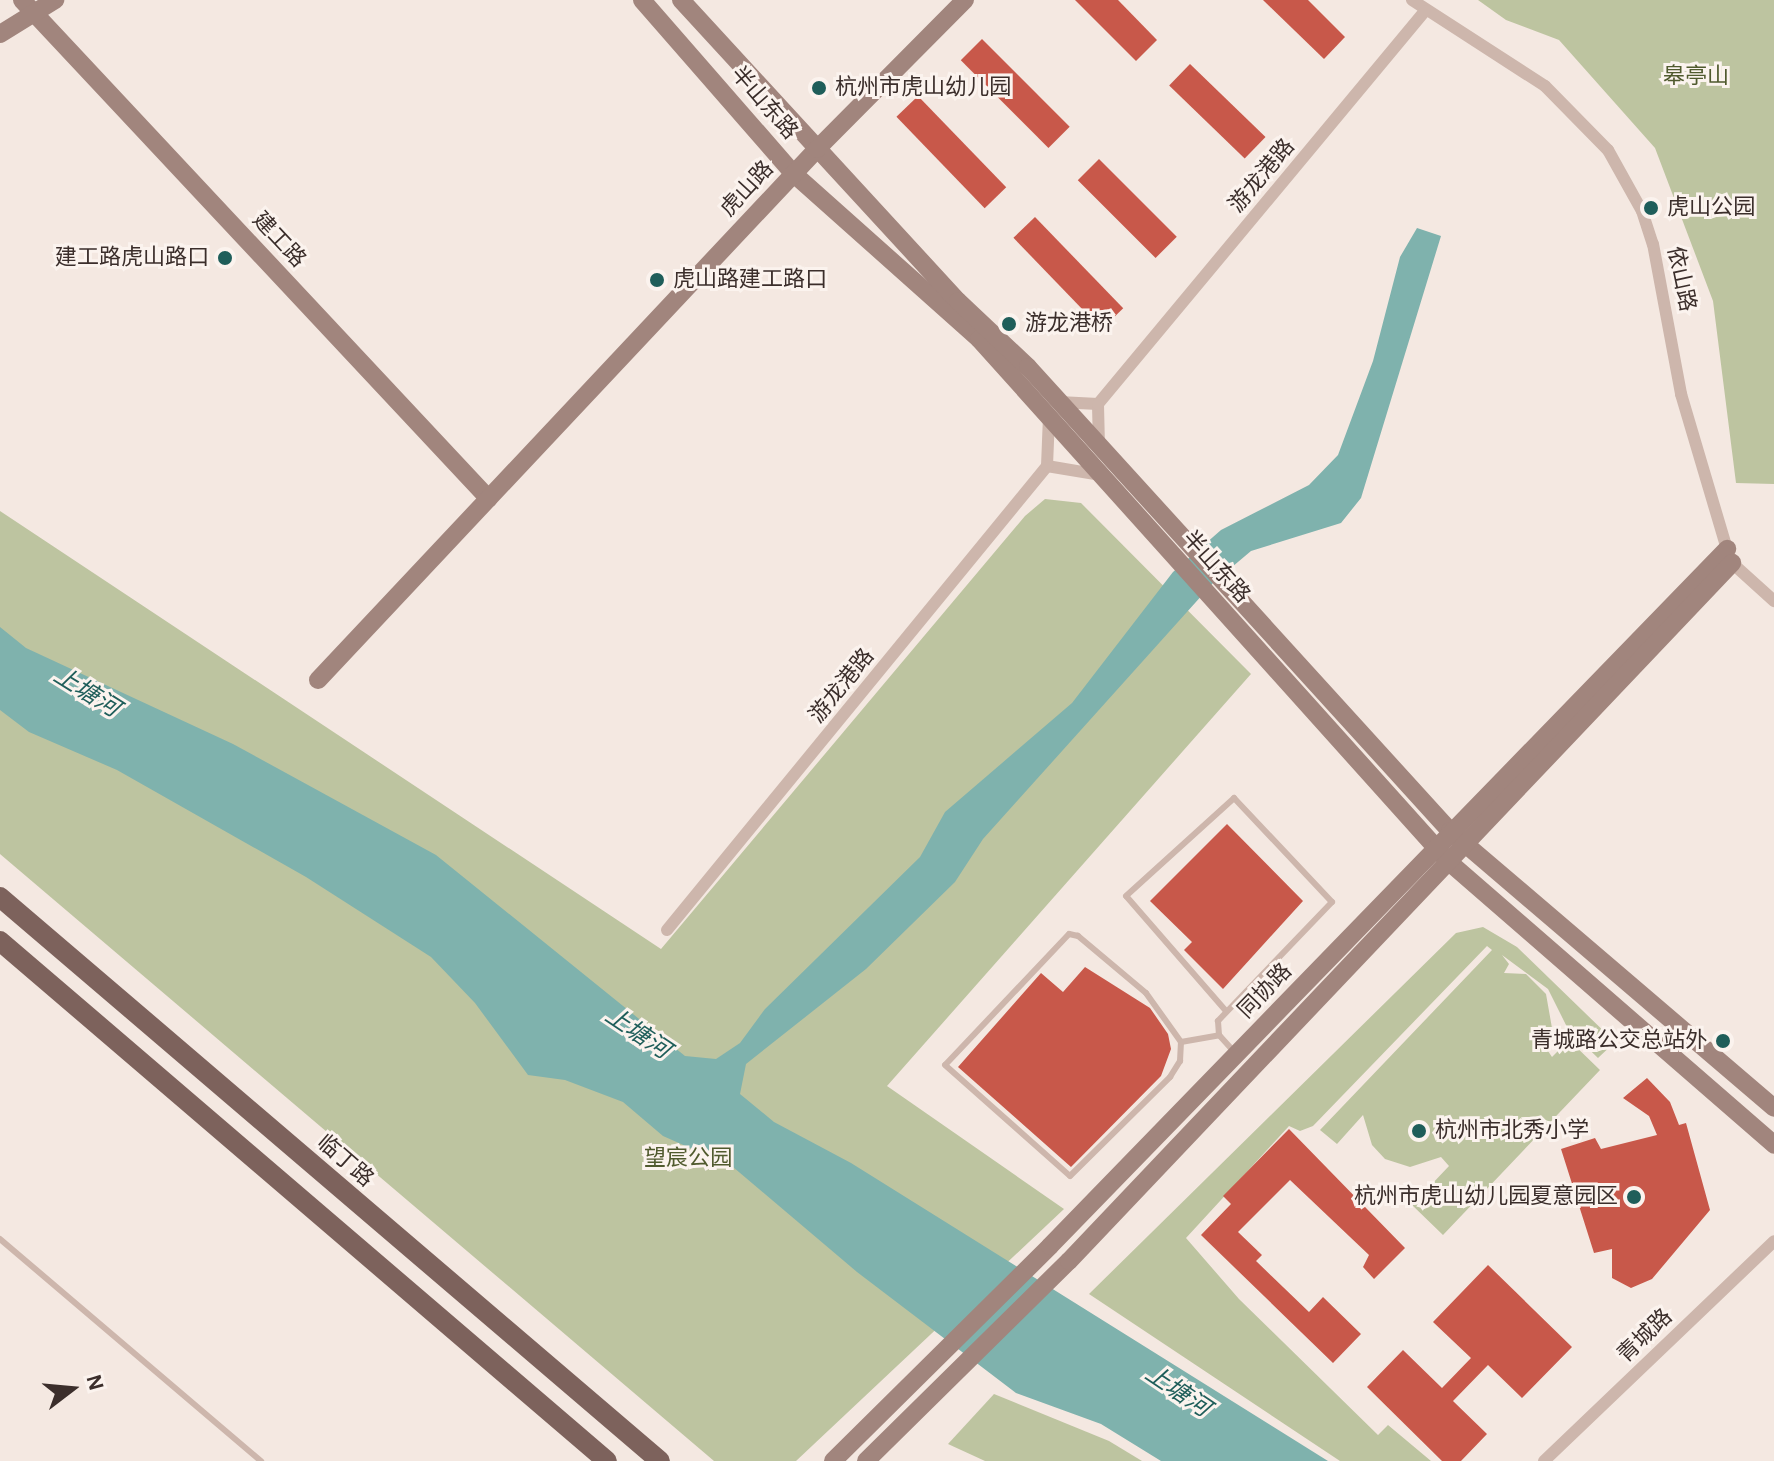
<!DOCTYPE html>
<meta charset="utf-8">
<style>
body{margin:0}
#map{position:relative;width:1774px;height:1461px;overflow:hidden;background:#f4e8e1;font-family:"Alegreya Sans","Noto Sans SC",sans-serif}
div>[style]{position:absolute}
.green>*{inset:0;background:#bdc4a0}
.water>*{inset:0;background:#7fb2ad}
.building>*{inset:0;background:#c8584a;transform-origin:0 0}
.lane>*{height:6px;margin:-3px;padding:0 3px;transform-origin:3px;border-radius:3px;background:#cdb6ac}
.street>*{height:12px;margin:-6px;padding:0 6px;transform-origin:6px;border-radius:6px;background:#cdb6ac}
.secondary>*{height:18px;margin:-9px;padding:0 9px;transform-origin:9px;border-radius:9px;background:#a1857d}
.primary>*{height:20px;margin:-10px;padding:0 10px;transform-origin:10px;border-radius:10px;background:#7d625c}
.dots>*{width:22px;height:22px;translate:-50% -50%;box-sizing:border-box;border:4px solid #fbf3ee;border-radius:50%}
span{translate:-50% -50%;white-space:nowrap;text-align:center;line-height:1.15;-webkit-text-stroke:6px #fbf3ee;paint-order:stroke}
.park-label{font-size:22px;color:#505a2e}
.poi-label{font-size:22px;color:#3b2e2b}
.left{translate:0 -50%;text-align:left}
.right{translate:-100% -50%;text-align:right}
.street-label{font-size:22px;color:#3b2e2b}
.water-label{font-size:24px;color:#1f5e5a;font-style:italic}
.north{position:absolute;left:32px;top:1349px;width:80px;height:80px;-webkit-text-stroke:6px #fbf3ee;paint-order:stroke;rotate:74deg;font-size:22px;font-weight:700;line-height:32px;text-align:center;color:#3b2e2b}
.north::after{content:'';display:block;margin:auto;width:28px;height:36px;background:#3b2e2b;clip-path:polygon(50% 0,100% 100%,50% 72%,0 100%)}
</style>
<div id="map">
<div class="green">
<i style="clip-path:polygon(1478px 0,1774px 0,1774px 484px,1736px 483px,1713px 301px,1655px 148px,1559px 40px,1506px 20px)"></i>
<i style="clip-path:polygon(1045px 499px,1081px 503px,1251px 674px,887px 1086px,1064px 1209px,796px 1461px,714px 1461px,0 854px,0 511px,661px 949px,1025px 516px)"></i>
<i style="clip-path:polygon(1483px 927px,1517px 947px,1615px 1042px,1598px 1058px,1568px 1029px,1548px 989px,1502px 955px,1509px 964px,1504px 973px,1526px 974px,1546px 994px,1552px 1028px,1544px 1045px,1552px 1057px,1569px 1040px,1600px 1070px,1443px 1235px,1412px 1205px,1449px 1166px,1441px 1157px,1410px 1167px,1385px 1159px,1372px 1145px,1363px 1115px,1337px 1144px,1320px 1130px,1492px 950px,1487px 946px,1313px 1126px,1300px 1131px,1289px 1126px,1186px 1238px,1239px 1299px,1378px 1435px,1388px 1425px,1431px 1461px,1340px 1461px,1089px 1294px,1456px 933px)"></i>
<i style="clip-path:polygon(994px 1394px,1109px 1441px,1142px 1461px,985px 1461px,948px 1444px)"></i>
</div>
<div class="water">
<i style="clip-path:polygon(1417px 228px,1441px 236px,1361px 498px,1341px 523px,1251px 551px,1213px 583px,983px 839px,955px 882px,866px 969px,746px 1064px,740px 1094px,774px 1122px,851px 1163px,1328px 1461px,1161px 1461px,1101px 1424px,1016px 1393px,857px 1272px,733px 1167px,663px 1136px,623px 1102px,565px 1080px,528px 1075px,475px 1003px,431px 957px,306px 877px,117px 770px,29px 732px,0 710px,0 627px,26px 648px,233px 744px,436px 855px,685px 1056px,716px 1059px,740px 1043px,765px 1009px,920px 857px,945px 812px,1072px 703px,1173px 572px,1221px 530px,1309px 485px,1338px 455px,1373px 361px,1400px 257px)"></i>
</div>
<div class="building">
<i style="clip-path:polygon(1075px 0,1118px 0,1157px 40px,1136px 61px)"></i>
<i style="clip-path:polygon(1263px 0,1308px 0,1345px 37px,1324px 59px)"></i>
<i style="left:982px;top:39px;width:124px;height:30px;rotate:45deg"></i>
<i style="left:1190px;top:64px;width:105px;height:30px;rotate:44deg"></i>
<i style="left:918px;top:96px;width:127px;height:30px;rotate:46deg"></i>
<i style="left:1099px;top:159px;width:110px;height:30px;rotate:45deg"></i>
<i style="left:1035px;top:217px;width:127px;height:30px;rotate:46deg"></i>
<i style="clip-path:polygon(1227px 824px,1303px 901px,1223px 989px,1184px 950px,1192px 942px,1150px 901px)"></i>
<i style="clip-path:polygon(1085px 967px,1150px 1008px,1168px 1034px,1171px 1049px,1161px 1076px,1071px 1167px,958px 1067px,1041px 973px,1063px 992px)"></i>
<i style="clip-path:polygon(1647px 1078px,1670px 1102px,1679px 1125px,1686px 1123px,1710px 1210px,1652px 1279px,1631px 1288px,1612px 1278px,1612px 1249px,1594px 1253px,1561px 1149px,1595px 1138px,1601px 1149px,1657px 1135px,1649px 1116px,1623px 1098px)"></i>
<i style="clip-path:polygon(1289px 1129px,1405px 1248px,1374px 1279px,1363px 1267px,1369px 1255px,1290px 1180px,1238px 1232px,1262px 1255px,1256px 1261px,1309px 1312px,1323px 1297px,1361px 1334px,1333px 1363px,1201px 1235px,1231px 1204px,1223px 1196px)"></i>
<i style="clip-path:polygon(1488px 1265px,1572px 1347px,1522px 1398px,1488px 1365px,1453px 1401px,1487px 1434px,1461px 1461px,1442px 1461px,1367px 1387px,1403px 1350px,1442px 1388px,1471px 1358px,1433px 1322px)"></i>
</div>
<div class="lane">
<i style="left:1226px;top:1011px;width:152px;rotate:-131deg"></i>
<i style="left:1126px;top:896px;width:146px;rotate:-42.2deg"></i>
<i style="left:1234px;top:798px;width:143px;rotate:46.7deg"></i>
<i style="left:1332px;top:902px;width:165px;rotate:133.8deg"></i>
<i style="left:1218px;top:1021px;width:14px;rotate:86deg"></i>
<i style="left:1219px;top:1035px;width:24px;rotate:48deg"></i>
<i style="left:1181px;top:1042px;width:60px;rotate:-125.5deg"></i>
<i style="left:1146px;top:993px;width:89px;rotate:-140deg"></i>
<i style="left:1078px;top:936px;width:9px;rotate:-167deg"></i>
<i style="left:1069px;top:934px;width:180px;rotate:133.4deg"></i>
<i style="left:945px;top:1065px;width:167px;rotate:41.6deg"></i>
<i style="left:1070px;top:1176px;width:141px;rotate:-44.7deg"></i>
<i style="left:1170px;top:1077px;width:19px;rotate:-58deg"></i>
<i style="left:1180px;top:1061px;width:19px;rotate:-87deg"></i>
<i style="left:1181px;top:1042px;width:39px;rotate:-10deg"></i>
<i style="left:0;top:1239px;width:343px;rotate:40.4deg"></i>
</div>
<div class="street">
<i style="left:1412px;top:0;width:158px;rotate:32.9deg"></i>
<i style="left:1545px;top:86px;width:90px;rotate:45.5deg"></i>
<i style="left:1608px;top:150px;width:70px;rotate:60.9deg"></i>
<i style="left:1642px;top:211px;width:35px;rotate:72deg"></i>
<i style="left:1653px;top:244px;width:153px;rotate:79.4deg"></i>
<i style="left:1681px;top:394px;width:162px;rotate:73.5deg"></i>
<i style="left:1727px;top:549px;width:15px;rotate:70deg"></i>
<i style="left:1732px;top:563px;width:57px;rotate:42.1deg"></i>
<i style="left:1059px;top:402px;width:39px;rotate:3deg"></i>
<i style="left:1099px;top:446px;width:42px;rotate:-91.4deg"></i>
<i style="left:1098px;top:404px;width:511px;rotate:-50.24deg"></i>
<i style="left:1047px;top:466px;width:55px;rotate:9.5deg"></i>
<i style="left:667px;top:930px;width:600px;rotate:-50.68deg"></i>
<i style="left:1047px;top:466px;width:49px;rotate:-87.7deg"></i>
<i style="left:1544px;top:1461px;width:318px;rotate:-43.7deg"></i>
</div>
<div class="secondary">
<i style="left:22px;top:0;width:683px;rotate:46.9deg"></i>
<i style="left:642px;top:0;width:231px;rotate:48.9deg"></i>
<i style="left:794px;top:174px;width:248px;rotate:41.7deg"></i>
<i style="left:979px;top:339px;width:703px;rotate:48.06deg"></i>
<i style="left:1449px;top:862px;width:431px;rotate:41deg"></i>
<i style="left:681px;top:0;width:409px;rotate:47.4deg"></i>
<i style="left:958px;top:301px;width:96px;rotate:43.3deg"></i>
<i style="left:1028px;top:367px;width:627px;rotate:47.71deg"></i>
<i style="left:1450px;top:831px;width:426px;rotate:40.5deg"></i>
<i style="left:0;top:34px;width:65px;rotate:-31.7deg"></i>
<i style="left:318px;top:680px;width:729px;rotate:-46.78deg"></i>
<i style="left:817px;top:149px;width:210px;rotate:-45.2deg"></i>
<i style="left:833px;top:1461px;width:305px;rotate:-44.7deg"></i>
<i style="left:1050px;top:1246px;width:972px;rotate:-45.83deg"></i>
<i style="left:866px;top:1461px;width:285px;rotate:-44.6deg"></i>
<i style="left:1069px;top:1261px;width:963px;rotate:-46.47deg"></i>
</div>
<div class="primary">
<i style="left:0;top:897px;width:868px;rotate:40.52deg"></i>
<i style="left:0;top:941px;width:799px;rotate:40.59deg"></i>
</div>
<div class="dots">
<i style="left:819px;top:88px;background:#1f5e5a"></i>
<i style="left:1651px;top:208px;background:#1f5e5a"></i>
<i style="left:225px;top:258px;background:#1f5e5a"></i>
<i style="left:657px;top:280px;background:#1f5e5a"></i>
<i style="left:1009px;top:324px;background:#1f5e5a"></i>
<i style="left:1723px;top:1041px;background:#1f5e5a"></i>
<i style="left:1419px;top:1131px;background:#1f5e5a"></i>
<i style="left:1634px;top:1197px;background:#1f5e5a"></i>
</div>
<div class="park-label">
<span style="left:1696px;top:77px">皋亭山</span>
<span style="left:688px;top:1159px">望宸公园</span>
</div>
<div class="poi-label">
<span class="left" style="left:835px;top:88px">杭州市虎山幼儿园</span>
<span class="left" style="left:1667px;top:208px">虎山公园</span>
<span class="right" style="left:209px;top:258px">建工路虎山路口</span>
<span class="left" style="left:673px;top:280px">虎山路建工路口</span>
<span class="left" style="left:1025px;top:324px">游龙港桥</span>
<span class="right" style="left:1707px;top:1041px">青城路公交总站外</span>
<span class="left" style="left:1435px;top:1131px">杭州市北秀小学</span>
<span class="right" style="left:1618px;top:1197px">杭州市虎山幼儿园夏意园区</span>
</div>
<div class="street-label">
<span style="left:764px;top:103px;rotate:49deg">半山东路</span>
<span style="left:1262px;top:176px;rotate:-50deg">游龙港路</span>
<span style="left:747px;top:189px;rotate:-47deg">虎山路</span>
<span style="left:279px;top:240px;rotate:47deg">建工路</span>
<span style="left:1681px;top:279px;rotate:78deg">依山路</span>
<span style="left:1216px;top:567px;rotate:48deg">半山东路</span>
<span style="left:842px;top:686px;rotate:-51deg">游龙港路</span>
<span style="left:1265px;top:991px;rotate:-46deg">同协路</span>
<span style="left:345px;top:1161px;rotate:41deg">临丁路</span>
<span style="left:1645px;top:1336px;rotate:-44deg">青城路</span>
</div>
<div class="water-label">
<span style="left:86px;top:693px;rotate:32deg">上塘河</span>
<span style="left:637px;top:1034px;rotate:34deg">上塘河</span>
<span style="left:1177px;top:1392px;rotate:34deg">上塘河</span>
</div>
<div class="north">N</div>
</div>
